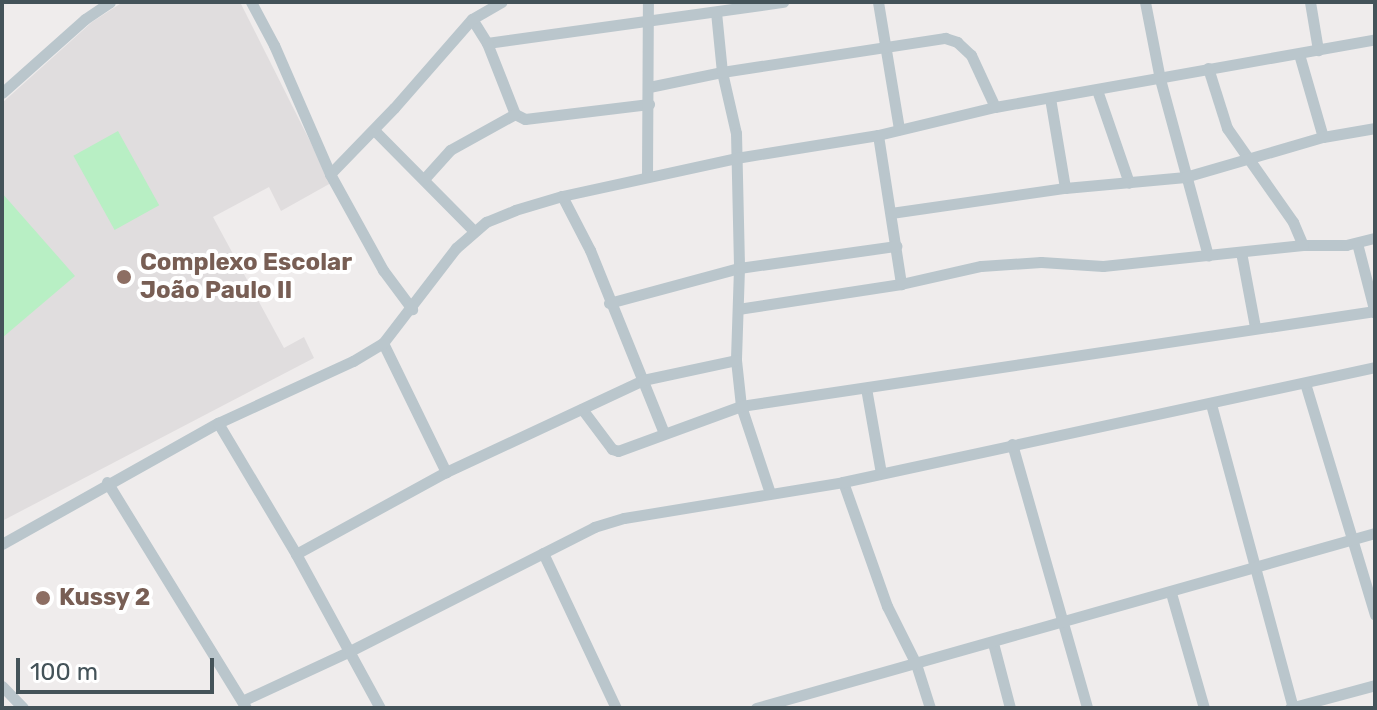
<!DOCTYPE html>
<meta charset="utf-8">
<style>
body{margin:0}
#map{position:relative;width:1377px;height:710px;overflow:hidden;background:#efecec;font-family:Rubik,sans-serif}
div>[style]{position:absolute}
.education>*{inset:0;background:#e0ddde}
.green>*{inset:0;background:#b8efc4;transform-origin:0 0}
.street>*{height:11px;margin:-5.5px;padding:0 5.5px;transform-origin:5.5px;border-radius:5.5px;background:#bac6cc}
.dots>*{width:22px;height:22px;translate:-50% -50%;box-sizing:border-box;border:4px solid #fff;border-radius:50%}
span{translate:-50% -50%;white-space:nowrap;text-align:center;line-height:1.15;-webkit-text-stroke:8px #fff;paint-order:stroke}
.education-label{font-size:24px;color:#785e54;font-weight:700}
.left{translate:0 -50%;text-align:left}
.frame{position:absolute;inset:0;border:4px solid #445359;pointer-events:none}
.scale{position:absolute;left:16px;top:658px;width:198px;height:36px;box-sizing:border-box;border:4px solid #445359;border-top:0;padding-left:10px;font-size:24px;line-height:28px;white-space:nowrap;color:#445359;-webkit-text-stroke:6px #fff;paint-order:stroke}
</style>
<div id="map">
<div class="education">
<i style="clip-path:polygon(123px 2px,240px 2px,331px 183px,281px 211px,269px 187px,213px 217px,284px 348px,304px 337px,314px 358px,2px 521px,2px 103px,92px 22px)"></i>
</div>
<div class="green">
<i style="left:118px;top:131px;width:85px;height:51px;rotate:61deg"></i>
<i style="clip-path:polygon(2px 193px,75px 276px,2px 338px)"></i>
</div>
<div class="street">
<i style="left:251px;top:2px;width:49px;rotate:61.9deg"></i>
<i style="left:274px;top:45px;width:141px;rotate:66.5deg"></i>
<i style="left:330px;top:174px;width:110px;rotate:61.1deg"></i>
<i style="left:383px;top:270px;width:49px;rotate:53.4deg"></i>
<i style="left:878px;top:2px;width:129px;rotate:80.6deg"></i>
<i style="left:1145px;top:2px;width:78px;rotate:79deg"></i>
<i style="left:1160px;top:79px;width:183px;rotate:74.8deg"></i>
<i style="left:1310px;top:2px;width:49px;rotate:80.5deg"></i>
<i style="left:716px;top:12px;width:60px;rotate:84.3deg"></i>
<i style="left:722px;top:72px;width:63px;rotate:77.1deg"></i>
<i style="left:736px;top:133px;width:135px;rotate:88.7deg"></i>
<i style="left:739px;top:268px;width:92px;rotate:91.9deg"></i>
<i style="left:736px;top:360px;width:46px;rotate:83.8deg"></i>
<i style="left:741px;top:406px;width:92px;rotate:71.6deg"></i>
<i style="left:472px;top:19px;width:28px;rotate:58deg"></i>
<i style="left:487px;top:43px;width:299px;rotate:-7.9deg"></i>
<i style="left:487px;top:43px;width:76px;rotate:68.5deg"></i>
<i style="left:515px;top:114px;width:11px;rotate:27deg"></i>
<i style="left:525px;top:119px;width:125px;rotate:-6.9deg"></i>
<i style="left:1299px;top:54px;width:86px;rotate:73.9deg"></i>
<i style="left:1208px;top:68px;width:63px;rotate:72.4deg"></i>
<i style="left:1227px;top:128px;width:115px;rotate:54.9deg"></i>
<i style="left:1293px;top:222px;width:25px;rotate:67deg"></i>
<i style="left:1303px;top:245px;width:43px"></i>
<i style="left:1346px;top:245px;width:30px;rotate:-14deg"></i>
<i style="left:649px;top:87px;width:75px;rotate:-11.6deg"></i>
<i style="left:722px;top:72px;width:226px;rotate:-8.7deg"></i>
<i style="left:945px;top:38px;width:13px;rotate:18deg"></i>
<i style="left:957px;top:42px;width:19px;rotate:43deg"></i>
<i style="left:971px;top:55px;width:57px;rotate:65.2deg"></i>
<i style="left:1097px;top:90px;width:98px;rotate:71deg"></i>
<i style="left:2px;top:93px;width:111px;rotate:-41.7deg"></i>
<i style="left:85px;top:19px;width:30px;rotate:-34deg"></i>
<i style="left:1050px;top:98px;width:91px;rotate:80.5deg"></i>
<i style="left:374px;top:130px;width:142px;rotate:45.3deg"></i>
<i style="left:878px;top:135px;width:151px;rotate:81.2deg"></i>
<i style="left:330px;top:174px;width:92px;rotate:-45.9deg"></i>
<i style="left:394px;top:108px;width:118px;rotate:-48.8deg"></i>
<i style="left:472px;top:19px;width:34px;rotate:-30deg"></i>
<i style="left:647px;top:177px;width:175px;rotate:-89.7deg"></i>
<i style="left:424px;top:179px;width:39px;rotate:-48deg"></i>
<i style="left:450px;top:150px;width:74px;rotate:-29deg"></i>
<i style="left:562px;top:196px;width:61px;rotate:62.6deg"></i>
<i style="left:590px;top:250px;width:197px;rotate:68deg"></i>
<i style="left:891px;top:213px;width:176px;rotate:-8.2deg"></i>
<i style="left:1065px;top:188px;width:121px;rotate:-5.2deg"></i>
<i style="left:1185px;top:177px;width:144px;rotate:-16.2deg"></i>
<i style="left:1323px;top:137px;width:53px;rotate:-9.8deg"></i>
<i style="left:1357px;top:243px;width:72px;rotate:75.6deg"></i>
<i style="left:1241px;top:252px;width:76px;rotate:79.4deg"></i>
<i style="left:609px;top:303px;width:135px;rotate:-15.1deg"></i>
<i style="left:739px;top:268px;width:159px;rotate:-8deg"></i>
<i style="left:738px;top:309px;width:165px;rotate:-8.7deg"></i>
<i style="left:901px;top:284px;width:82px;rotate:-12.7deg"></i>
<i style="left:981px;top:266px;width:60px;rotate:-3.8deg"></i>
<i style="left:1041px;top:262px;width:62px;rotate:3.7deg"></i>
<i style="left:1103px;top:266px;width:201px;rotate:-6deg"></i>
<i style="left:383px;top:343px;width:144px;rotate:64deg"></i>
<i style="left:1305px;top:383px;width:242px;rotate:73.2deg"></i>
<i style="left:866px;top:388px;width:86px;rotate:80deg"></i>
<i style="left:1211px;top:404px;width:315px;rotate:74.9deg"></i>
<i style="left:582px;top:409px;width:50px;rotate:53.1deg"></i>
<i style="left:612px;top:449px;width:6px;rotate:18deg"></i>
<i style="left:618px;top:451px;width:131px;rotate:-20.1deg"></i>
<i style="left:741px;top:406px;width:641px;rotate:-8.52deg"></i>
<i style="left:218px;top:423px;width:152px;rotate:59.2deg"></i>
<i style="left:296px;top:554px;width:175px;rotate:61.4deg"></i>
<i style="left:1012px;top:444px;width:274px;rotate:74.1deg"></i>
<i style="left:107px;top:482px;width:265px;rotate:58.4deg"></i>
<i style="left:843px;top:482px;width:132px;rotate:70.5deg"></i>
<i style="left:887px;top:606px;width:65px;rotate:63.4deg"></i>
<i style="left:916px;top:664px;width:46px;rotate:72.3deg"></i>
<i style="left:2px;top:544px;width:248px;rotate:-29.3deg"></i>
<i style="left:218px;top:423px;width:149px;rotate:-24.7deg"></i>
<i style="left:353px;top:361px;width:35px;rotate:-31deg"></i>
<i style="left:383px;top:343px;width:120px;rotate:-52.5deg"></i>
<i style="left:456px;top:248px;width:40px;rotate:-41deg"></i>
<i style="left:486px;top:222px;width:31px;rotate:-22deg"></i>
<i style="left:515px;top:210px;width:49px;rotate:-16.6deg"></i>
<i style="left:562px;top:196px;width:178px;rotate:-12.3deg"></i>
<i style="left:736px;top:158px;width:144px;rotate:-9.2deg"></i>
<i style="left:878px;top:135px;width:120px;rotate:-13.5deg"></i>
<i style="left:995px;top:107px;width:386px;rotate:-10.1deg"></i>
<i style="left:543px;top:553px;width:171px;rotate:64.8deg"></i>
<i style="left:296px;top:554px;width:171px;rotate:-28.7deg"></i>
<i style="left:446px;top:472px;width:217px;rotate:-25deg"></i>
<i style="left:643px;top:380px;width:95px;rotate:-12.1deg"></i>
<i style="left:1171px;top:593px;width:120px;rotate:74deg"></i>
<i style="left:993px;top:643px;width:67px;rotate:75.3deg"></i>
<i style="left:2px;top:686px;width:30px;rotate:46deg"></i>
<i style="left:242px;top:701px;width:119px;rotate:-24.8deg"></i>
<i style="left:350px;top:651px;width:274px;rotate:-26.9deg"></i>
<i style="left:594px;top:527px;width:31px;rotate:-17deg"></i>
<i style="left:624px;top:518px;width:222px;rotate:-9.3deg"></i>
<i style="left:843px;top:482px;width:544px;rotate:-12.2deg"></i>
<i style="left:756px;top:708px;width:643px;rotate:-15.79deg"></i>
<i style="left:1290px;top:708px;width:88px;rotate:-15.1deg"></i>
</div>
<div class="dots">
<i style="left:124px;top:277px;background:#8d6e63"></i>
<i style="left:43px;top:598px;background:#8d6e63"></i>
</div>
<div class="education-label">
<span class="left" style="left:140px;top:277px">Complexo Escolar<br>João Paulo II</span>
<span class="left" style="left:59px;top:598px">Kussy 2</span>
</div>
<div class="frame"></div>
<div class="scale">100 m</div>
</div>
